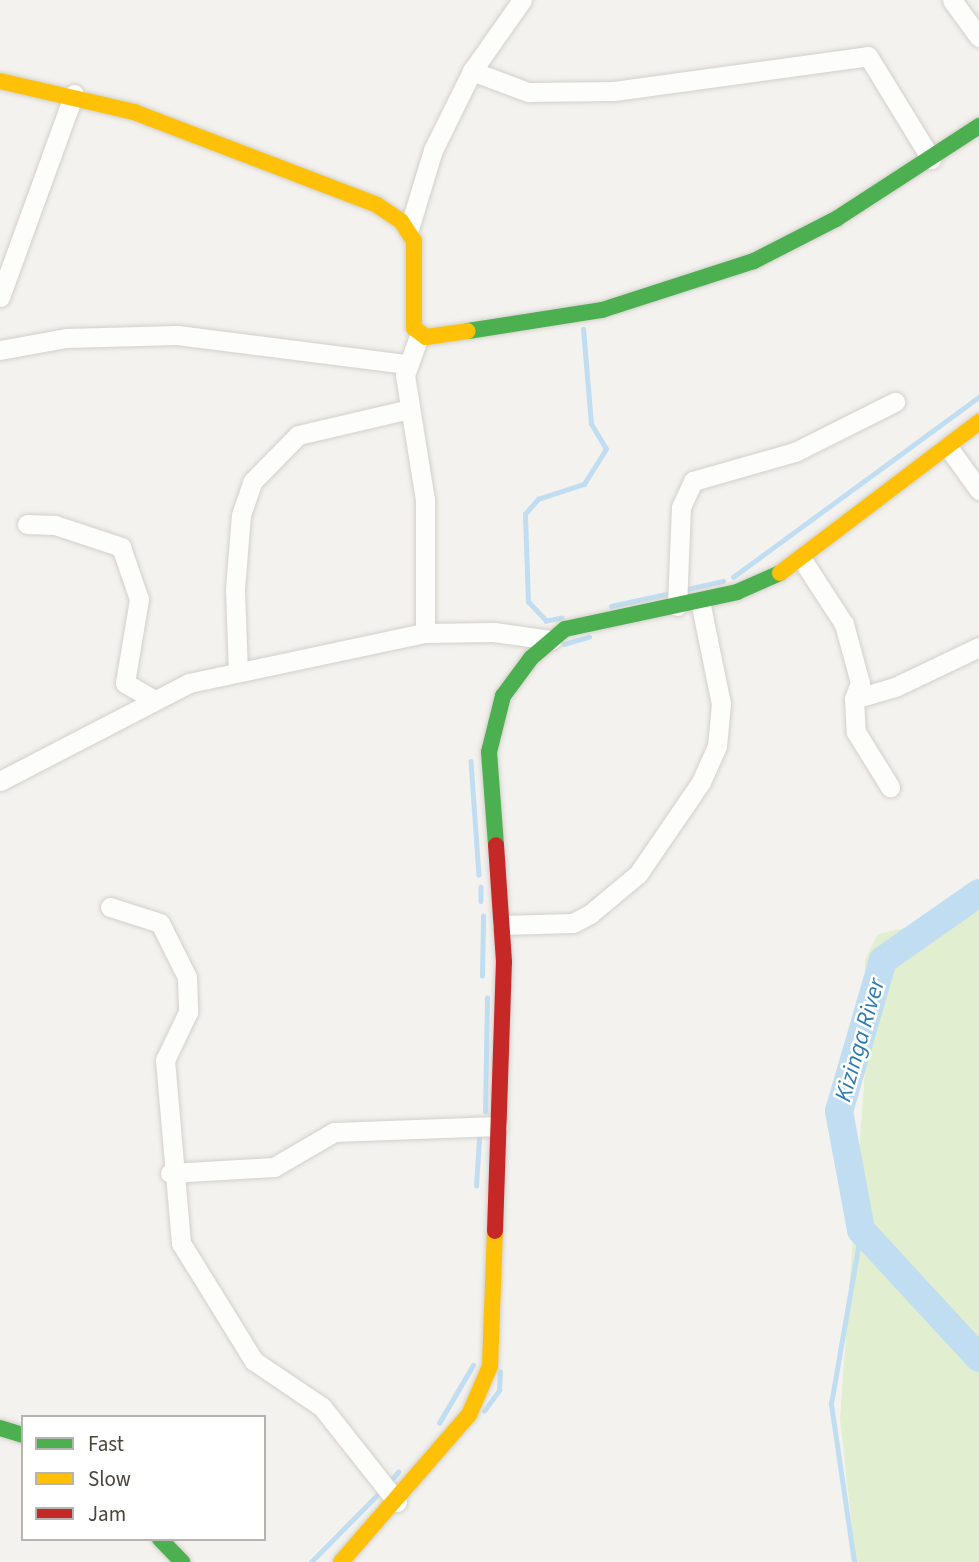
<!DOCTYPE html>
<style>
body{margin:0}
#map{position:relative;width:979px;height:1562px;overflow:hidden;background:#f4f2ee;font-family:"Source Sans 3",sans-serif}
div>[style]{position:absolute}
.green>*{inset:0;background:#e1eecf}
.stream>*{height:4.5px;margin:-2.25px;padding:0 2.25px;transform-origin:2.25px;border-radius:2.25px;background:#c0ddf1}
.river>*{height:28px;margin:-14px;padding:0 14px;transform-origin:14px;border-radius:14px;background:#c0ddf1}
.roads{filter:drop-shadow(0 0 2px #d2d0cb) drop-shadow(0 0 2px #d2d0cb)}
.street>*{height:19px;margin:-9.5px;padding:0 9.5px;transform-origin:9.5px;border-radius:9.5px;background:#fdfdfc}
.fast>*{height:16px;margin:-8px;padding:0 8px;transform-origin:8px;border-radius:8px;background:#4caf50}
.slow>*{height:16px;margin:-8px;padding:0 8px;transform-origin:8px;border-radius:8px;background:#ffc107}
.jam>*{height:16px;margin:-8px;padding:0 8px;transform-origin:8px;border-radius:8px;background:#c62828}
span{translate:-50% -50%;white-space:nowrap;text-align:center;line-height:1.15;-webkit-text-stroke:5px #fff;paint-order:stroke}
.water-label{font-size:24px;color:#2e7ab2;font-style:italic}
.legend{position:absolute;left:21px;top:1415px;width:245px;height:126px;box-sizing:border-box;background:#fff;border:2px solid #b7b4b0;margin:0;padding:9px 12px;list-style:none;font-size:21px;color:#4b4439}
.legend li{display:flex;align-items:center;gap:14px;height:35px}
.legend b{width:35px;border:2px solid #b7b4b0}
</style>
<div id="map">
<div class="green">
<i style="clip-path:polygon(979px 911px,979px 1562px,856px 1562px,840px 1419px,867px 1041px,865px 960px,878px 934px)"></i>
</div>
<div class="stream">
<i style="left:733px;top:577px;width:305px;rotate:-36.2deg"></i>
<i style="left:683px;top:590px;width:41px;rotate:-12.7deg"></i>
<i style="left:611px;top:606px;width:61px;rotate:-12.2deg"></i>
<i style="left:562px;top:618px;width:16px;rotate:169deg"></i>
<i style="left:546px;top:621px;width:26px;rotate:-133deg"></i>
<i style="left:528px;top:602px;width:88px;rotate:-92deg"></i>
<i style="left:525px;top:514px;width:20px;rotate:-49deg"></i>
<i style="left:538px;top:499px;width:48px;rotate:-18.1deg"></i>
<i style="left:584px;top:484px;width:41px;rotate:-57.8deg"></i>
<i style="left:606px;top:449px;width:29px;rotate:-121deg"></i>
<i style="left:591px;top:424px;width:95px;rotate:-94.8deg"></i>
<i style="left:564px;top:644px;width:26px;rotate:-16deg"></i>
<i style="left:471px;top:761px;width:114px;rotate:86deg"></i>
<i style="left:481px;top:887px;width:14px;rotate:90deg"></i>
<i style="left:482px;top:976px;width:60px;rotate:-89deg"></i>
<i style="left:485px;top:1112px;width:114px;rotate:-89deg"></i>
<i style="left:476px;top:1186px;width:47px;rotate:-86.3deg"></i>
<i style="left:484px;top:1411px;width:26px;rotate:-54deg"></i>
<i style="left:499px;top:1390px;width:18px;rotate:-87deg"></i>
<i style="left:439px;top:1423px;width:67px;rotate:-59.6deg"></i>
<i style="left:393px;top:1478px;width:8px;rotate:-50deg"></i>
<i style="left:311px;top:1562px;width:95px;rotate:-45.4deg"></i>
<i style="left:854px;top:1562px;width:160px;rotate:-98.3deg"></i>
<i style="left:831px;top:1404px;width:177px;rotate:-80.2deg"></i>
</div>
<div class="river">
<i style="left:979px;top:893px;width:117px;rotate:145.1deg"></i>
<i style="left:883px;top:960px;width:157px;rotate:106.2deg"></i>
<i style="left:839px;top:1111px;width:121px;rotate:79.5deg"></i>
<i style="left:861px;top:1230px;width:174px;rotate:47.3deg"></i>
</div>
<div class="roads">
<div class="street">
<i style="left:952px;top:0;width:46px;rotate:53.9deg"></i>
<i style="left:472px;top:71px;width:60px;rotate:20.6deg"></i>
<i style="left:528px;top:92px;width:86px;rotate:-0.7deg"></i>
<i style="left:614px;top:91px;width:256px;rotate:-7.8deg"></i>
<i style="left:868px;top:56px;width:121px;rotate:58.5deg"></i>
<i style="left:409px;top:229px;width:83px;rotate:-73.1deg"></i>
<i style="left:433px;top:150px;width:88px;rotate:-63.7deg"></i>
<i style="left:472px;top:71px;width:87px;rotate:-54.8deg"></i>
<i style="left:0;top:297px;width:216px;rotate:-70deg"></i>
<i style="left:419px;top:336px;width:41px;rotate:109.7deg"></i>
<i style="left:405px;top:375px;width:127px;rotate:80.9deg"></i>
<i style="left:425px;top:500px;width:133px;rotate:90deg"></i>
<i style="left:0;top:350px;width:67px;rotate:-10.3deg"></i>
<i style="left:66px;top:338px;width:111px;rotate:-1.5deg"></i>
<i style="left:177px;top:335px;width:230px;rotate:7.2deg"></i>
<i style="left:948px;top:447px;width:53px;rotate:54.2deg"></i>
<i style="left:27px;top:524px;width:28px;rotate:2deg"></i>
<i style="left:55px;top:525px;width:70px;rotate:18.4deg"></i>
<i style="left:121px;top:547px;width:55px;rotate:70.9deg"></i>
<i style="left:139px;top:599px;width:85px;rotate:99.5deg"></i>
<i style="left:125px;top:683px;width:30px;rotate:30deg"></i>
<i style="left:803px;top:561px;width:75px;rotate:56.9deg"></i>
<i style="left:844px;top:624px;width:61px;rotate:74.8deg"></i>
<i style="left:860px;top:683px;width:17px;rotate:111deg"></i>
<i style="left:854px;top:699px;width:33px;rotate:87deg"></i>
<i style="left:856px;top:732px;width:65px;rotate:58.3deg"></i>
<i style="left:677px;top:606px;width:99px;rotate:-87.7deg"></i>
<i style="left:681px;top:507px;width:29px;rotate:-65deg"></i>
<i style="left:693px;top:481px;width:106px;rotate:-15.9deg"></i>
<i style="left:795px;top:452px;width:112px;rotate:-26.6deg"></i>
<i style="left:238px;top:672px;width:83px;rotate:-92.1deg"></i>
<i style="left:235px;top:589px;width:74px;rotate:-85.4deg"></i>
<i style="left:241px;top:515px;width:36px;rotate:-71deg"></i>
<i style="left:253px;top:481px;width:64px;rotate:-45.6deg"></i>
<i style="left:298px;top:435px;width:115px;rotate:-13.1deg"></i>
<i style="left:854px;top:699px;width:43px;rotate:-16.3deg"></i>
<i style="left:895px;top:687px;width:93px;rotate:-25.5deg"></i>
<i style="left:0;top:781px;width:213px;rotate:-27.4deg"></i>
<i style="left:189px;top:683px;width:241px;rotate:-12deg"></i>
<i style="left:425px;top:633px;width:69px;rotate:-0.8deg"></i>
<i style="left:494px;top:632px;width:58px;rotate:8deg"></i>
<i style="left:110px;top:907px;width:52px;rotate:17.7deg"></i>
<i style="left:160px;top:923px;width:60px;rotate:63.4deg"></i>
<i style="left:187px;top:977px;width:35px;rotate:88deg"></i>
<i style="left:188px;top:1012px;width:53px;rotate:115.6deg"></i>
<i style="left:165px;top:1060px;width:184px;rotate:85deg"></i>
<i style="left:181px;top:1243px;width:139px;rotate:58.3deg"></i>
<i style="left:254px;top:1361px;width:82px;rotate:34.1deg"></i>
<i style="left:322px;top:1407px;width:121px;rotate:51.7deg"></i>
<i style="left:502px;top:925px;width:71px;rotate:-1.6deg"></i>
<i style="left:573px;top:923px;width:19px;rotate:-28deg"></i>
<i style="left:590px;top:914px;width:62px;rotate:-39.8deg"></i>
<i style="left:638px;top:874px;width:112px;rotate:-55.6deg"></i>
<i style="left:701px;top:782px;width:39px;rotate:-66deg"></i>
<i style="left:717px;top:746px;width:42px;rotate:-84.6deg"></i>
<i style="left:721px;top:704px;width:105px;rotate:-101.5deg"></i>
<i style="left:170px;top:1173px;width:104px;rotate:-3.3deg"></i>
<i style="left:274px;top:1167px;width:69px;rotate:-30.3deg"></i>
<i style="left:334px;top:1132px;width:164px;rotate:-2.1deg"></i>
</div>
<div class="fast">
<i style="left:468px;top:331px;width:136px;rotate:-8.9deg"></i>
<i style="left:602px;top:310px;width:160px;rotate:-17.9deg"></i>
<i style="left:754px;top:261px;width:92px;rotate:-27.1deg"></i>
<i style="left:836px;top:219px;width:171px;rotate:-33deg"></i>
<i style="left:496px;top:845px;width:93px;rotate:-94.3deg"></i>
<i style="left:489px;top:752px;width:58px;rotate:-76deg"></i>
<i style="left:503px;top:696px;width:47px;rotate:-53.6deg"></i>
<i style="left:531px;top:658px;width:45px;rotate:-40.5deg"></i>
<i style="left:565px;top:629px;width:176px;rotate:-12.1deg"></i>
<i style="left:737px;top:592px;width:47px;rotate:-23.8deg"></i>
<i style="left:0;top:1428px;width:24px;rotate:17deg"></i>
<i style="left:160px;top:1539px;width:32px;rotate:46deg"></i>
</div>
<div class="slow">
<i style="left:0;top:81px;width:138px;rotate:13deg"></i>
<i style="left:134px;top:112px;width:260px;rotate:20.9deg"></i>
<i style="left:377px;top:205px;width:29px;rotate:34deg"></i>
<i style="left:401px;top:221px;width:24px;rotate:57deg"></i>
<i style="left:414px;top:241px;width:87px;rotate:90deg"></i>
<i style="left:414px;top:328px;width:15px;rotate:37deg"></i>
<i style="left:426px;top:337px;width:42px;rotate:-8.1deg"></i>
<i style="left:780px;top:573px;width:250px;rotate:-37.2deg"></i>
<i style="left:341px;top:1562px;width:195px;rotate:-49deg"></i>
<i style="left:469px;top:1415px;width:53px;rotate:-66.8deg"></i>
<i style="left:490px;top:1366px;width:135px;rotate:-87.9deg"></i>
</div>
<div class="jam">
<i style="left:495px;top:1231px;width:269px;rotate:-88.1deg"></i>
<i style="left:504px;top:962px;width:117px;rotate:-93.9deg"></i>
</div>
</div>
<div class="water-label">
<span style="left:860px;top:1040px;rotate:-74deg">Kizinga River</span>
</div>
<ul class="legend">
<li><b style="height:9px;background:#4caf50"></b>Fast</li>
<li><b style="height:9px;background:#ffc107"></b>Slow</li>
<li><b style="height:9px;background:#c62828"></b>Jam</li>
</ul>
</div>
